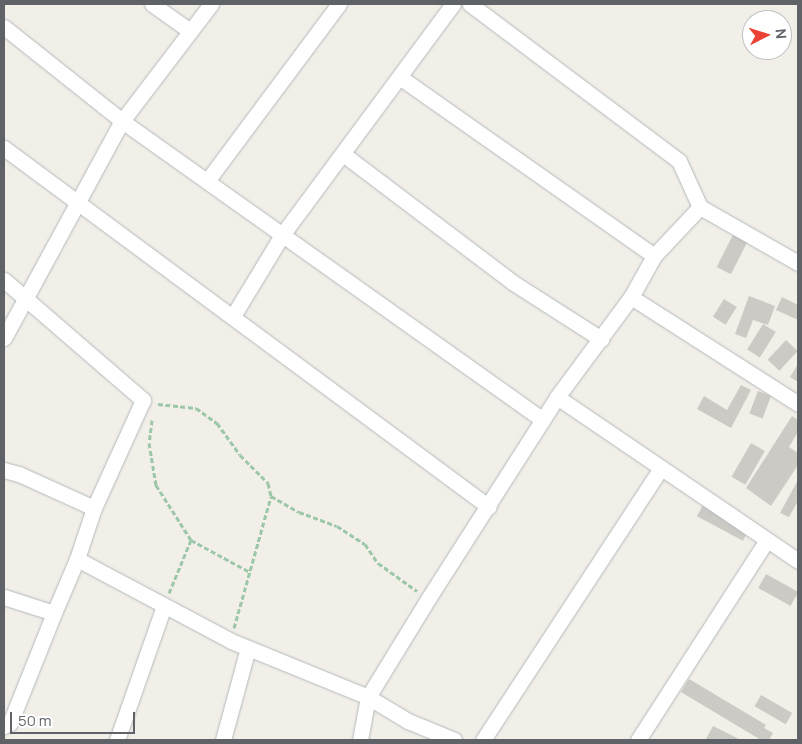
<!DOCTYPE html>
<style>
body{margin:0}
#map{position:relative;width:802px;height:744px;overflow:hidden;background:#f1efe8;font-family:Manrope,sans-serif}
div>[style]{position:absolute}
.building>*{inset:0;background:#cccac5;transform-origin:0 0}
.path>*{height:3px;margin-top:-1.5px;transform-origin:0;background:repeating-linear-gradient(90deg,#9cc7a9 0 5px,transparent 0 7.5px)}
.roads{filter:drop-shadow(0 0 1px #b5b8bc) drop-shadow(0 0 1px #b5b8bc)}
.minor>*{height:15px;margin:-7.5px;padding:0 7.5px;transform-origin:7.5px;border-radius:7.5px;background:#fff}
span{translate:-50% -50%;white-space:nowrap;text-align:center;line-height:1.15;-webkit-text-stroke:4px #fff;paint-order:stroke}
.frame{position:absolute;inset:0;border:5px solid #5f6368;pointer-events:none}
.north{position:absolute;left:742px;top:10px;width:50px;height:50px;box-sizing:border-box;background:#fff;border:1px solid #bfc1c3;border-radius:50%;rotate:85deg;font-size:14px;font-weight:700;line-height:20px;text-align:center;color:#5f6368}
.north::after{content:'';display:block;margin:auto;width:18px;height:22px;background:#ea4335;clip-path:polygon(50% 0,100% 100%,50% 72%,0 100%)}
.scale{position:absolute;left:10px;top:712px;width:125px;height:22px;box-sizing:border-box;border:2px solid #5f6368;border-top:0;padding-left:6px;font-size:15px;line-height:18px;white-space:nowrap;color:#5f6368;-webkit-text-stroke:4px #fff;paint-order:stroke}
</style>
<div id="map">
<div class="building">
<i style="left:738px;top:225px;width:16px;height:47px;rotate:27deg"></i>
<i style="clip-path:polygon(749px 296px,775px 306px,768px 325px,753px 320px,746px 338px,735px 334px)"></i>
<i style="clip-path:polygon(782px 297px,798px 305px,798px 320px,776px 310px)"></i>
<i style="left:724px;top:299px;width:15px;height:21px;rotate:32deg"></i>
<i style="left:763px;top:324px;width:15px;height:30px;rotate:32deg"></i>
<i style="left:786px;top:340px;width:16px;height:27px;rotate:43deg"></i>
<i style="clip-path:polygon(798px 364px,798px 382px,790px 377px)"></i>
<i style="clip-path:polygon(741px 385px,751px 390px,731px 428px,697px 409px,704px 396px,727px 410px)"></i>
<i style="left:758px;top:391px;width:14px;height:24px;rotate:21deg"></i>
<i style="clip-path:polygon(792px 416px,798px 420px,798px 432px,789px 447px,798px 453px,798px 465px,771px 506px,746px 488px)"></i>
<i style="left:751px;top:443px;width:16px;height:39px;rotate:30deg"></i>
<i style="clip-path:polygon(798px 480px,798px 501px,789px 517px,780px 513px)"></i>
<i style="left:704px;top:503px;width:52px;height:15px;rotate:28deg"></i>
<i style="left:766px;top:574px;width:37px;height:16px;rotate:29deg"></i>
<i style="clip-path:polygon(689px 679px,766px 725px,764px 728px,773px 733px,769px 740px,761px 740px,681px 692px)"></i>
<i style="left:761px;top:695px;width:36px;height:13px;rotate:30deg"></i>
<i style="clip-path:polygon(713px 726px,741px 740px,706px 739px)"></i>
</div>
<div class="path">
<i style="left:158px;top:404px;width:38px;rotate:6deg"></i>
<i style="left:196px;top:408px;width:26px;rotate:36deg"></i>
<i style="left:217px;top:423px;width:39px;rotate:54deg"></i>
<i style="left:240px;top:455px;width:40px;rotate:45deg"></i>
<i style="left:268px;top:483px;width:13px;rotate:77deg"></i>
<i style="left:271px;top:496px;width:32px;rotate:30deg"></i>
<i style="left:299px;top:512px;width:40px;rotate:20.2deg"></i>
<i style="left:337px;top:526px;width:33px;rotate:33deg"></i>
<i style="left:365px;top:544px;width:23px;rotate:56deg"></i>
<i style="left:378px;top:563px;width:48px;rotate:35.7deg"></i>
<i style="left:152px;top:420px;width:23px;rotate:97deg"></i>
<i style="left:149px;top:443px;width:43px;rotate:80.5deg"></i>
<i style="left:156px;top:485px;width:65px;rotate:57.5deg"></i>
<i style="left:191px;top:540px;width:67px;rotate:28.5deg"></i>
<i style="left:169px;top:593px;width:57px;rotate:-67.5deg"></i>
<i style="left:234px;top:628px;width:137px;rotate:-74.3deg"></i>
</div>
<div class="roads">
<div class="minor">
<i style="left:152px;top:4px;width:47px;rotate:35.4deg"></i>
<i style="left:470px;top:4px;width:261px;rotate:36.9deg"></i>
<i style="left:679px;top:161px;width:51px;rotate:65.5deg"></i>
<i style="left:700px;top:207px;width:113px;rotate:29.7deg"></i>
<i style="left:4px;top:27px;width:151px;rotate:38.5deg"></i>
<i style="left:122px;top:121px;width:516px;rotate:35.38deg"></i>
<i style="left:401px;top:78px;width:309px;rotate:35.1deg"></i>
<i style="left:4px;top:148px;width:603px;rotate:36.51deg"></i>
<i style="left:343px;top:154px;width:212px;rotate:37.1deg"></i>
<i style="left:512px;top:282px;width:106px;rotate:32.6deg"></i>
<i style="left:207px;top:181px;width:221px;rotate:-53.3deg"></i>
<i style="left:4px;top:280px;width:184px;rotate:40.8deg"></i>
<i style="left:143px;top:400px;width:119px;rotate:114.4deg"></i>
<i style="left:631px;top:297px;width:198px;rotate:32.6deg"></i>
<i style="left:233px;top:316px;width:95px;rotate:-58.8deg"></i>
<i style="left:282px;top:235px;width:287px;rotate:-53.5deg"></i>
<i style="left:4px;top:338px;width:247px;rotate:-61.5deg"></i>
<i style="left:122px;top:121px;width:147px;rotate:-52.7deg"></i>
<i style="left:557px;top:397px;width:292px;rotate:34.2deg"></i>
<i style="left:4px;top:470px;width:16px;rotate:15deg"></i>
<i style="left:19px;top:474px;width:82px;rotate:24.4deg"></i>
<i style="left:94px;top:508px;width:54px;rotate:108.4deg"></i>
<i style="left:77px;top:559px;width:174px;rotate:28deg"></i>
<i style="left:231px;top:641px;width:148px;rotate:22.2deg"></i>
<i style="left:368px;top:697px;width:47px;rotate:31deg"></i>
<i style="left:408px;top:721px;width:50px;rotate:22.4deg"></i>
<i style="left:4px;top:597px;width:52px;rotate:17.7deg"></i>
<i style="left:54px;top:613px;width:118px;rotate:111.8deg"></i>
<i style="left:10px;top:723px;width:7px;rotate:153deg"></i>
<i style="left:54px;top:613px;width:59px;rotate:-66.9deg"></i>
<i style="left:117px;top:740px;width:142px;rotate:-70.7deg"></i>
<i style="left:223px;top:740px;width:95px;rotate:-74.8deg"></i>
<i style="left:360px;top:740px;width:44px;rotate:-79.5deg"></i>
<i style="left:368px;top:697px;width:115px;rotate:-58.5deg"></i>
<i style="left:428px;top:599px;width:240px;rotate:-57.4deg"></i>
<i style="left:557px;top:397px;width:124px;rotate:-53.5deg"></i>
<i style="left:631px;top:297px;width:47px;rotate:-60.7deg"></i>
<i style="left:654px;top:256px;width:67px;rotate:-46.8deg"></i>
<i style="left:483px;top:740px;width:325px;rotate:-56.8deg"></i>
<i style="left:638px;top:740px;width:238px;rotate:-57.2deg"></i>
</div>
</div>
<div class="frame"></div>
<div class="north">N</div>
<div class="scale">50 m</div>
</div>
